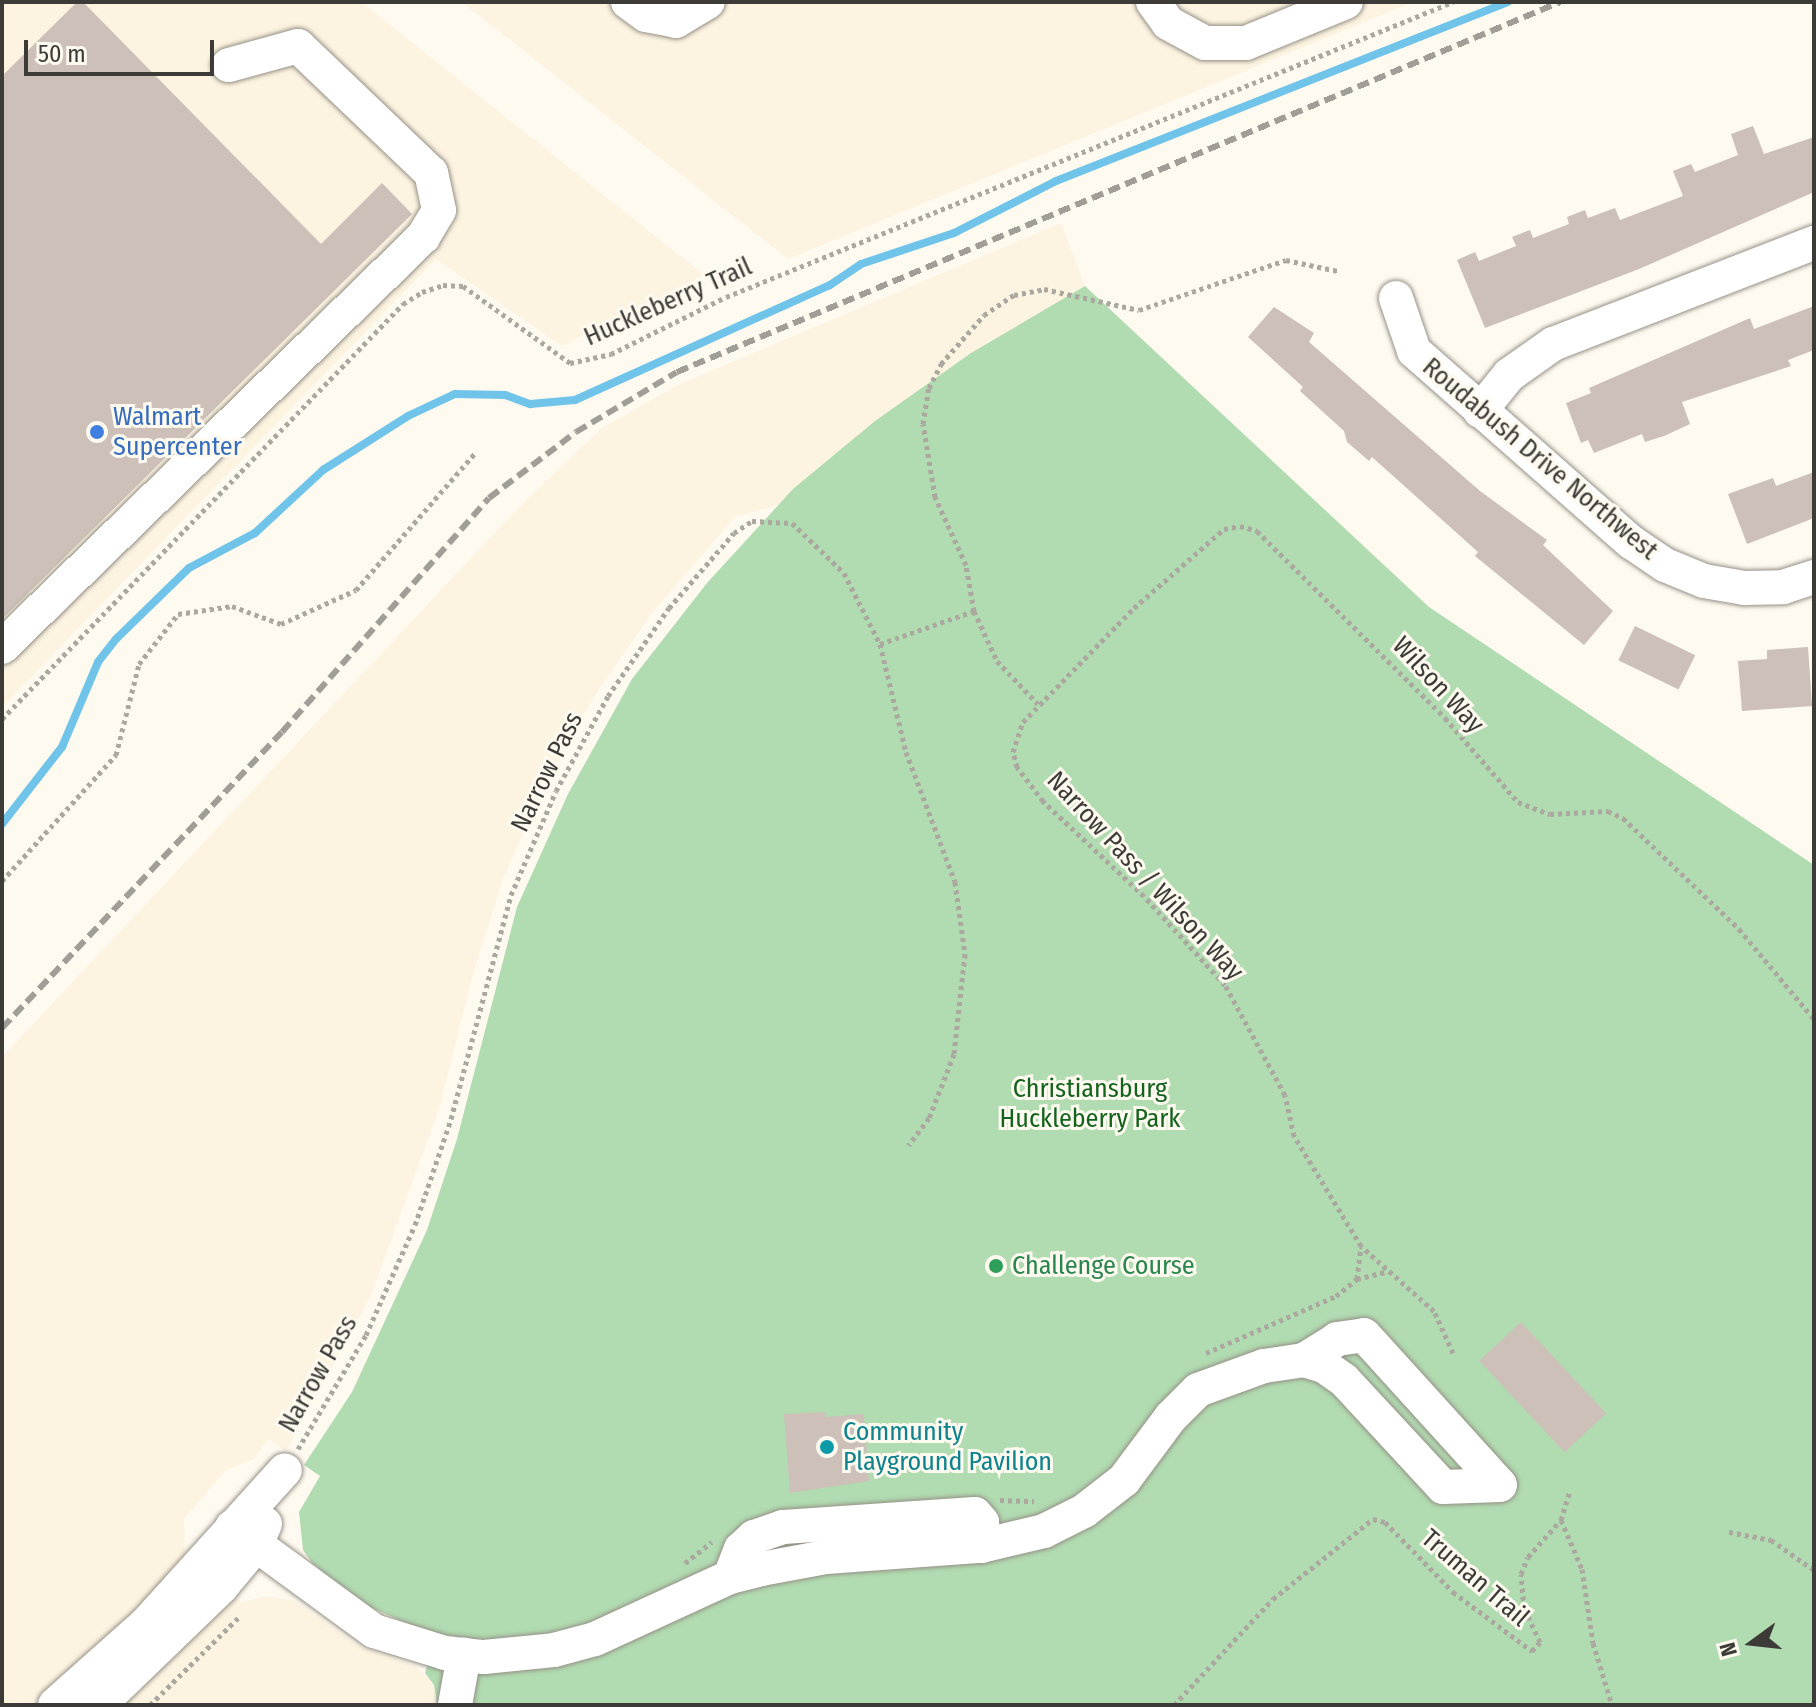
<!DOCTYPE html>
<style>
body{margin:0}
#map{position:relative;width:1816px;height:1707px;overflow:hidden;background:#fefaf0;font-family:"Fira Sans Condensed",sans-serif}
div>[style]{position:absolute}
.built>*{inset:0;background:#fcf3e0}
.green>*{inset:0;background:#b1dbb1}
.stream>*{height:8px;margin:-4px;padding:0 4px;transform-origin:4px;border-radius:4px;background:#71c4e9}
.building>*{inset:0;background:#ccc0b8;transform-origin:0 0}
.path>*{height:5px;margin-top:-2.5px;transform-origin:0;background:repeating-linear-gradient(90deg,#aba8a0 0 4px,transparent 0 8px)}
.roads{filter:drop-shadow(0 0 2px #969187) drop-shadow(0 0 2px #969187)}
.minor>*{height:34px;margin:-17px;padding:0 17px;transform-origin:17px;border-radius:17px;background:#fff}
.rail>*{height:6px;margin-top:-3px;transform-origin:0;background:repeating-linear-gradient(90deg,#a19e97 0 12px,transparent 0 18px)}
.dots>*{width:22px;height:22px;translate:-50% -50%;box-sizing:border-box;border:4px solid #fefaf0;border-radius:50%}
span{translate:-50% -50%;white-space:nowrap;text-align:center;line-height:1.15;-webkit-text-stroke:6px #fefaf0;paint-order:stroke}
.street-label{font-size:26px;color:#3d3b37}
.shop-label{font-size:26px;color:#366cbe}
.left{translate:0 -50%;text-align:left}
.park-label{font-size:26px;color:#13631e}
.leisure-label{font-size:26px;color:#27864d}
.culture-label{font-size:26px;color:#0d838f}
.frame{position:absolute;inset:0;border:4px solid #3d3b37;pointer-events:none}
.north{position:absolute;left:1712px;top:1603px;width:80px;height:80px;-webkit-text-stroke:6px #fefaf0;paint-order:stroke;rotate:255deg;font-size:22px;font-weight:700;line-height:32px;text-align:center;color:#3d3b37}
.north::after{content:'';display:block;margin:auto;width:28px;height:36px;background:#3d3b37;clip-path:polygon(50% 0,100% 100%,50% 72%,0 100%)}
.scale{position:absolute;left:24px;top:40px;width:190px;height:36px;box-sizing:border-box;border:4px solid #3d3b37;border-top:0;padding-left:10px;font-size:24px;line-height:28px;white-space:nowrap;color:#3d3b37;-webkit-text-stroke:6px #fefaf0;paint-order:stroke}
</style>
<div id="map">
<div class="built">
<i style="clip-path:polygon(2px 2px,361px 2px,704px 275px,562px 346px,436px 259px,2px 707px)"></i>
<i style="clip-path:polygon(462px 2px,1413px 2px,788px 259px)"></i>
<i style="clip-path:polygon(1061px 223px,1085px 286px,971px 353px,875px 421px,778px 505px,735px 517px,652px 613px,594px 696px,546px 783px,504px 876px,474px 970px,440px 1106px,371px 1295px,286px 1451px,269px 1439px,254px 1459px,226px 1470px,184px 1519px,185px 1555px,241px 1602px,268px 1596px,294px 1601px,362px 1648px,416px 1666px,434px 1685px,437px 1705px,2px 1705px,2px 1057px,523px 503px,602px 428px,680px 384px)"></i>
</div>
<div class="green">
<i style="clip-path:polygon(1085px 286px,1429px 607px,1814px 865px,1814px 1705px,437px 1705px,434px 1685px,425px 1673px,436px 1636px,365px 1605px,313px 1564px,303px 1550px,299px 1512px,320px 1476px,304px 1465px,352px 1392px,427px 1230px,457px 1139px,517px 907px,568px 794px,632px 679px,707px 583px,793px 489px,875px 421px,971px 353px)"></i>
</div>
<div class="stream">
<i style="left:2px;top:824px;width:98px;rotate:-52.1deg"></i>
<i style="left:62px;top:747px;width:92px;rotate:-67deg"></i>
<i style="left:98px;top:662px;width:29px;rotate:-52deg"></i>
<i style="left:116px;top:639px;width:102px;rotate:-44.2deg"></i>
<i style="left:189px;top:568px;width:75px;rotate:-27.9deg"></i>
<i style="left:255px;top:533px;width:93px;rotate:-42.8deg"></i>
<i style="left:323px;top:470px;width:101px;rotate:-32.4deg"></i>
<i style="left:408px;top:416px;width:52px;rotate:-25.1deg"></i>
<i style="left:455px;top:394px;width:50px;rotate:1.1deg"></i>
<i style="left:505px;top:395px;width:27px;rotate:20deg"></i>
<i style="left:530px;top:404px;width:45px;rotate:-5.1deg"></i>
<i style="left:575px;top:400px;width:280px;rotate:-24.3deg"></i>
<i style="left:830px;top:285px;width:37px;rotate:-34deg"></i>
<i style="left:861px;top:264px;width:98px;rotate:-18.4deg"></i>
<i style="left:954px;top:233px;width:114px;rotate:-27deg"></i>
<i style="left:1056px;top:181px;width:486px;rotate:-21.6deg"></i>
</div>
<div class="building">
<i style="clip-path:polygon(77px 2px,83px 2px,321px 244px,382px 183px,412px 214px,2px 619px,2px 76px)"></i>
<i style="clip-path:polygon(1753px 126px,1764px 154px,1814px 137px,1814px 192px,1639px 269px,1485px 328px,1457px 260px,1475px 252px,1479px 261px,1516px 246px,1512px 237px,1530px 230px,1533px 238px,1569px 224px,1567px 217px,1585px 210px,1588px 218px,1615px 208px,1620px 220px,1683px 196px,1673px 171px,1691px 164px,1695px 172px,1738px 155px,1731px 134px)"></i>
<i style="clip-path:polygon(1814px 306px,1814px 350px,1788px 360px,1791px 366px,1682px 402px,1690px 424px,1664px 436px,1645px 442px,1642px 434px,1594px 453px,1588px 440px,1581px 443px,1566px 403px,1591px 393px,1589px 388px,1750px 318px,1754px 329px)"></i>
<i style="clip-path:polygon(1274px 307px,1314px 333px,1309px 342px,1480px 491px,1547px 540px,1543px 545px,1613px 611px,1584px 645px,1475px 556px,1478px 552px,1372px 457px,1369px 461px,1347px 442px,1344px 431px,1300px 391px,1303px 387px,1248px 337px)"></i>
<i style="clip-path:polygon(1814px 472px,1814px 518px,1747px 544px,1728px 494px,1773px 478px,1776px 486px)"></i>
<i style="left:1635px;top:626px;width:67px;height:38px;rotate:26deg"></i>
<i style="clip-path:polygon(1808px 647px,1812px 706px,1742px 711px,1738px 661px,1767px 659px,1767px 650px)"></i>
<i style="left:1521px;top:1322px;width:125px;height:57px;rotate:47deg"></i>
<i style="clip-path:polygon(826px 1412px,826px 1417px,864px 1414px,869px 1481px,790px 1493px,784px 1414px)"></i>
</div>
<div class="path">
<i style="left:974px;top:611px;width:47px;rotate:-99.9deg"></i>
<i style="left:966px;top:565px;width:75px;rotate:-114.5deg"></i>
<i style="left:935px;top:497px;width:74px;rotate:-99.3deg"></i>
<i style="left:923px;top:424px;width:36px;rotate:-81deg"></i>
<i style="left:929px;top:388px;width:27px;rotate:-63deg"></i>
<i style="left:941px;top:364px;width:65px;rotate:-48.7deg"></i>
<i style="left:984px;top:315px;width:36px;rotate:-34deg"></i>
<i style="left:1014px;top:295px;width:31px;rotate:-11deg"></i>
<i style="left:1044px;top:289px;width:97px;rotate:12.5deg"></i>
<i style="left:1139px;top:310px;width:155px;rotate:-18.8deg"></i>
<i style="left:1286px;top:260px;width:53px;rotate:11.9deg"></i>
<i style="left:880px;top:644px;width:111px;rotate:76.5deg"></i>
<i style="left:906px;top:752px;width:139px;rotate:69.3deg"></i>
<i style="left:955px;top:882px;width:73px;rotate:82.1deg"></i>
<i style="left:965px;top:954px;width:101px;rotate:96.3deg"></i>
<i style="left:954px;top:1054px;width:69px;rotate:111.3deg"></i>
<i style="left:929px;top:1118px;width:34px;rotate:127deg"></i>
<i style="left:2px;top:719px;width:577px;rotate:-45.98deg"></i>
<i style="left:403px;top:304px;width:22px;rotate:-32deg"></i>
<i style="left:422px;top:292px;width:22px;rotate:-18deg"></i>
<i style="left:443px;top:285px;width:20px;rotate:3deg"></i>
<i style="left:463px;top:286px;width:132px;rotate:35.7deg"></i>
<i style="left:570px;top:363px;width:42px;rotate:-12.4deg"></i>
<i style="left:611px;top:354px;width:128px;rotate:-26.4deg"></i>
<i style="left:726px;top:297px;width:785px;rotate:-22.09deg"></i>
<i style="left:2px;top:881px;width:170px;rotate:-47.9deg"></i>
<i style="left:116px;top:755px;width:94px;rotate:-75.8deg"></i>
<i style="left:139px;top:664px;width:63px;rotate:-52deg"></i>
<i style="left:178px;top:614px;width:55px;rotate:-8.4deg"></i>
<i style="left:232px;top:606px;width:52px;rotate:20.2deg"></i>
<i style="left:281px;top:624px;width:82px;rotate:-24.4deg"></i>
<i style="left:356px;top:590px;width:183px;rotate:-49deg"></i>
<i style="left:1357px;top:1279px;width:30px;rotate:-14deg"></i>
<i style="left:1206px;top:1353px;width:142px;rotate:-23.7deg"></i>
<i style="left:1336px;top:1296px;width:27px;rotate:-39deg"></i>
<i style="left:1357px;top:1279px;width:32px;rotate:-83deg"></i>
<i style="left:1453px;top:1353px;width:46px;rotate:-114.3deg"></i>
<i style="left:1434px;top:1311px;width:98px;rotate:-138.3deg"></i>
<i style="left:1361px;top:1246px;width:129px;rotate:-121.3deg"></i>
<i style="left:1294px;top:1136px;width:42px;rotate:-102.4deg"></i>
<i style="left:1285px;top:1095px;width:125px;rotate:-118.6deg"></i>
<i style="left:1225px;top:985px;width:120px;rotate:-132.3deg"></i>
<i style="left:1144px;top:896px;width:139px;rotate:-136.8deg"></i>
<i style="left:1043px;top:801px;width:43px;rotate:-127.4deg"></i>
<i style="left:1017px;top:767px;width:16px;rotate:-105deg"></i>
<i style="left:1013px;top:752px;width:32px;rotate:-72deg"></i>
<i style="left:1023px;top:722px;width:159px;rotate:-45.8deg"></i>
<i style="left:1134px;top:608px;width:120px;rotate:-41.3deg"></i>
<i style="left:1224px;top:529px;width:16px;rotate:-11deg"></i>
<i style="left:1240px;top:526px;width:18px;rotate:16deg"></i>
<i style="left:1257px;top:531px;width:265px;rotate:44.8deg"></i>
<i style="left:1445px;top:718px;width:111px;rotate:49deg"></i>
<i style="left:1518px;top:802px;width:34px;rotate:21deg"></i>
<i style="left:1550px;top:814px;width:58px;rotate:-3deg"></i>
<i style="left:1608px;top:811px;width:17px;rotate:25deg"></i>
<i style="left:1623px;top:818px;width:161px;rotate:43.7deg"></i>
<i style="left:1739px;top:929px;width:117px;rotate:50.2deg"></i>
<i style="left:298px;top:1449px;width:133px;rotate:-59.2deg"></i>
<i style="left:366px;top:1335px;width:120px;rotate:-66deg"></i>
<i style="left:415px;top:1225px;width:112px;rotate:-71.2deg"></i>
<i style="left:451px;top:1119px;width:232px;rotate:-75deg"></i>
<i style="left:511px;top:895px;width:113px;rotate:-66.6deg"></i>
<i style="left:556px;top:791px;width:108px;rotate:-61.3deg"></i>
<i style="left:608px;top:696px;width:107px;rotate:-55.3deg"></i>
<i style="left:669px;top:608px;width:99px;rotate:-49.1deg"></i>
<i style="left:734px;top:533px;width:22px;rotate:-34deg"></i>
<i style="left:752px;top:521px;width:40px;rotate:2.9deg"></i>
<i style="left:792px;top:523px;width:72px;rotate:43.9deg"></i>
<i style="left:844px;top:573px;width:80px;rotate:63.1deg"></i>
<i style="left:880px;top:644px;width:100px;rotate:-19.3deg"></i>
<i style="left:974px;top:611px;width:55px;rotate:65.3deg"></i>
<i style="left:997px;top:661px;width:59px;rotate:46.4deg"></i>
<i style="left:1000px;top:1500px;width:34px;rotate:2deg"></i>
<i style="left:1561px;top:1520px;width:30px;rotate:-73deg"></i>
<i style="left:1729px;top:1532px;width:43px;rotate:10.8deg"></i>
<i style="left:1771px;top:1540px;width:52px;rotate:34.9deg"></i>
<i style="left:685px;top:1563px;width:34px;rotate:-38deg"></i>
<i style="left:150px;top:1705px;width:127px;rotate:-44.7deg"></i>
<i style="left:1174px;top:1705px;width:145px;rotate:-47deg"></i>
<i style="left:1273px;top:1599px;width:128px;rotate:-38.7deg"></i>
<i style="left:1373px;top:1519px;width:12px;rotate:14deg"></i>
<i style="left:1385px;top:1522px;width:98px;rotate:45.8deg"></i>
<i style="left:1453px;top:1592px;width:99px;rotate:36.8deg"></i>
<i style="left:1532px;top:1651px;width:12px;rotate:-48deg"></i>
<i style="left:1540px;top:1642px;width:38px;rotate:-115deg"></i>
<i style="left:1524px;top:1608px;width:34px;rotate:-95deg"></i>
<i style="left:1521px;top:1574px;width:18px;rotate:-68deg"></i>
<i style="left:1528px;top:1557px;width:50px;rotate:-48.3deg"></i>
<i style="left:1561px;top:1520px;width:53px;rotate:66.8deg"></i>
<i style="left:1582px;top:1569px;width:75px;rotate:81.5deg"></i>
<i style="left:1593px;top:1643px;width:65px;rotate:73deg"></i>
</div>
<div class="roads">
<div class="minor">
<i style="left:628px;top:2px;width:22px;rotate:36deg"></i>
<i style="left:646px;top:15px;width:31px;rotate:11deg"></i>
<i style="left:676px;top:21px;width:37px;rotate:-31deg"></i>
<i style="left:1153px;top:2px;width:26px;rotate:54deg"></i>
<i style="left:1168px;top:23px;width:42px;rotate:28.4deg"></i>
<i style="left:1205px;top:43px;width:41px"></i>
<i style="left:1246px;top:43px;width:108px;rotate:-22.3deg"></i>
<i style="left:1396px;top:298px;width:56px;rotate:71.2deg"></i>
<i style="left:1414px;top:351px;width:289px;rotate:41.4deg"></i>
<i style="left:1631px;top:542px;width:41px;rotate:34.1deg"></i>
<i style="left:1665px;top:565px;width:42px;rotate:22.3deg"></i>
<i style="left:1704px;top:581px;width:41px;rotate:9.9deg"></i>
<i style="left:1744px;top:588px;width:39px;rotate:-1deg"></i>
<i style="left:1783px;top:587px;width:33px;rotate:-18deg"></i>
<i style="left:1480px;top:411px;width:46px;rotate:-51.1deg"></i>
<i style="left:1509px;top:375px;width:54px;rotate:-35.2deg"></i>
<i style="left:1553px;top:344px;width:280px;rotate:-21.2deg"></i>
<i style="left:2px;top:647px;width:588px;rotate:-44.24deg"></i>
<i style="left:423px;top:237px;width:31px;rotate:-59deg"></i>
<i style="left:439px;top:210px;width:38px;rotate:-102deg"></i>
<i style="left:431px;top:173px;width:184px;rotate:-136.3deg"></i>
<i style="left:298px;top:46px;width:72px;rotate:164.6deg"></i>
<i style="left:1304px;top:1360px;width:39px;rotate:-32deg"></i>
<i style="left:1337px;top:1339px;width:27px;rotate:-8deg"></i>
<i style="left:1364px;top:1335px;width:202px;rotate:47.8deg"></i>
<i style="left:232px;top:1527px;width:176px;rotate:36.2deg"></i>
<i style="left:374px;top:1631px;width:74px;rotate:17.2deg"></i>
<i style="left:445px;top:1653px;width:39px;rotate:6deg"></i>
<i style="left:484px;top:1657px;width:70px;rotate:-5.7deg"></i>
<i style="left:554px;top:1650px;width:42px;rotate:-15deg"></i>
<i style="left:595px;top:1639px;width:149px;rotate:-24.7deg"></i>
<i style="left:730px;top:1577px;width:32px;rotate:-14deg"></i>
<i style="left:761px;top:1569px;width:66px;rotate:-10.5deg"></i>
<i style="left:826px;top:1557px;width:155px;rotate:-4.1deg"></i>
<i style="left:981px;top:1546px;width:65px;rotate:-13.4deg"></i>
<i style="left:1044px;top:1531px;width:45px;rotate:-26.6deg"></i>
<i style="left:1084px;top:1511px;width:51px;rotate:-37.8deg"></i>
<i style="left:1124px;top:1480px;width:79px;rotate:-53.3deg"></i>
<i style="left:1171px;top:1417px;width:38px;rotate:-45deg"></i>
<i style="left:1198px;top:1390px;width:70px;rotate:-20deg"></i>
<i style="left:1264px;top:1366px;width:40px;rotate:-8.5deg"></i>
<i style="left:1304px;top:1360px;width:21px;rotate:17deg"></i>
<i style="left:1324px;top:1366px;width:24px;rotate:35deg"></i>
<i style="left:1344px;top:1380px;width:146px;rotate:47.2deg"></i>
<i style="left:1443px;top:1487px;width:57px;rotate:-2deg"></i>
<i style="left:730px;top:1577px;width:30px;rotate:-69deg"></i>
<i style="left:741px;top:1549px;width:18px;rotate:-43deg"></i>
<i style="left:754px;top:1537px;width:31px;rotate:-19deg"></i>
<i style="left:783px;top:1527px;width:192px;rotate:-3.9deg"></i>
<i style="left:975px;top:1514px;width:11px;rotate:49deg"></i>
<i style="left:982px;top:1522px;width:24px;rotate:92deg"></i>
<i style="left:55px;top:1705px;width:122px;rotate:-41.7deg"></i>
<i style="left:146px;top:1624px;width:207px;rotate:-47.9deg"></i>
<i style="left:99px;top:1705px;width:170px;rotate:-44deg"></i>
<i style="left:221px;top:1587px;width:55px;rotate:-50.2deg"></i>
<i style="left:256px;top:1545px;width:23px;rotate:-67deg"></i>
<i style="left:455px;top:1705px;width:51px;rotate:-79.8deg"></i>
</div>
</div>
<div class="rail">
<i style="left:2px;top:1028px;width:407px;rotate:-46.6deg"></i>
<i style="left:282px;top:732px;width:312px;rotate:-48.5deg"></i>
<i style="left:489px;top:498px;width:109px;rotate:-37.2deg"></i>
<i style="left:576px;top:432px;width:117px;rotate:-30.7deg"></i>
<i style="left:677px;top:372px;width:957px;rotate:-22.73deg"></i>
</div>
<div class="dots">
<i style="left:97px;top:432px;background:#3f7fe0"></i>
<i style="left:996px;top:1266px;background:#2e9e5b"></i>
<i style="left:827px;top:1447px;background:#0f9aa8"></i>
</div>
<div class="street-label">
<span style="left:668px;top:302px;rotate:-24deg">Huckleberry Trail</span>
<span style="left:1540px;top:459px;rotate:40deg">Roudabush Drive Northwest</span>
<span style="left:1438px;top:685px;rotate:47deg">Wilson Way</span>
<span style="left:547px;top:772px;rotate:-64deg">Narrow Pass</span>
<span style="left:1145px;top:876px;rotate:47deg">Narrow Pass / Wilson Way</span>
<span style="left:318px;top:1374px;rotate:-60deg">Narrow Pass</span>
<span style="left:1475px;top:1578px;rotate:41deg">Truman Trail</span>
</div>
<div class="shop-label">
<span class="left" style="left:113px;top:432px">Walmart<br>Supercenter</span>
</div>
<div class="park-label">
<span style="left:1090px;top:1104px">Christiansburg<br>Huckleberry Park</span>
</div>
<div class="leisure-label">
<span class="left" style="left:1012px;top:1266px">Challenge Course</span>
</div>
<div class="culture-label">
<span class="left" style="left:843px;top:1447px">Community<br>Playground Pavilion</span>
</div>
<div class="frame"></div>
<div class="north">N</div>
<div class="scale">50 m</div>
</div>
